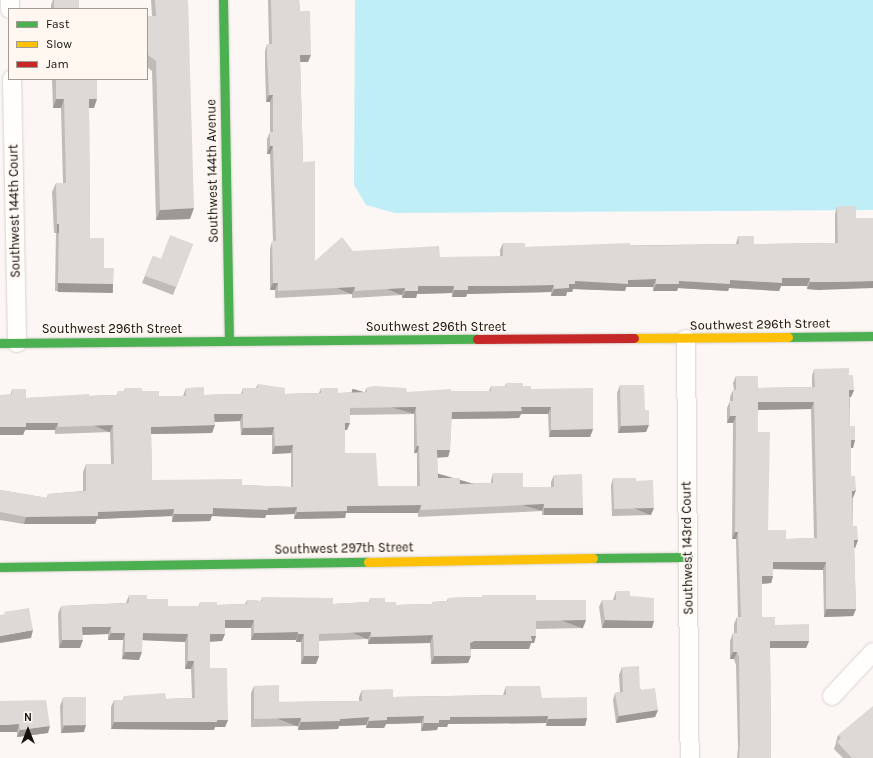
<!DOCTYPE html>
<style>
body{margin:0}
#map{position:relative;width:873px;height:758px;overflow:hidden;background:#fcf7f4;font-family:Karla,sans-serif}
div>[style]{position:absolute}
.water>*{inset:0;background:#c0eef7}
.roads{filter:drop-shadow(0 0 1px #d7d3d0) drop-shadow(0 0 1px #d7d3d0)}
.street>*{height:18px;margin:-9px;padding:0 9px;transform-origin:9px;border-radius:9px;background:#fffefd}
.fast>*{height:9px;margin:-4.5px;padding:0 4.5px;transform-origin:4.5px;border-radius:4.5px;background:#4caf50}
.slow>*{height:9px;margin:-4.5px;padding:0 4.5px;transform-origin:4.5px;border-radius:4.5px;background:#ffc107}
.jam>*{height:9px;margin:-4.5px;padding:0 4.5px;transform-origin:4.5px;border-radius:4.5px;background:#c62828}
.wall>*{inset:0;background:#bebbb8}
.shaded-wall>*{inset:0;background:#9b9896;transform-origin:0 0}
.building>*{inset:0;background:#ddd9d6;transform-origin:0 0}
span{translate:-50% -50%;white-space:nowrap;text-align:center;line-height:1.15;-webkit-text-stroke:3px #fff7f0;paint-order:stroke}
.street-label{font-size:13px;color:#13100d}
.legend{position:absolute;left:8px;top:8px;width:140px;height:72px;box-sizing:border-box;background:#fff7f0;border:1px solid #a19b95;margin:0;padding:5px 7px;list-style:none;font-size:12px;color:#13100d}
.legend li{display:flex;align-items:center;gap:8px;height:20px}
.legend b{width:20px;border:1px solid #a19b95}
.north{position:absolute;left:8px;top:710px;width:40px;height:40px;-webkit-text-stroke:3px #fff7f0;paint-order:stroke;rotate:0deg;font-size:11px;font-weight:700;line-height:16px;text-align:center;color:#13100d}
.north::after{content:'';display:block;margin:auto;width:14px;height:18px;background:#13100d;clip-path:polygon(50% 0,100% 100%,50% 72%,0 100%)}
</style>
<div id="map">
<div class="water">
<i style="clip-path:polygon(355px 0,873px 0,873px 210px,395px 213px,366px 205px,354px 185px)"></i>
</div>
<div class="roads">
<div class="street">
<i style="left:10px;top:0;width:9px;rotate:90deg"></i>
<i style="left:12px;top:79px;width:264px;rotate:88.9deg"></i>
<i style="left:686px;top:339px;width:419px;rotate:89.5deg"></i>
<i style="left:832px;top:696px;width:60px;rotate:-47deg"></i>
</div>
<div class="fast">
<i style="left:223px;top:0;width:341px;rotate:89deg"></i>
<i style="left:788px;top:337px;width:85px;rotate:-0.7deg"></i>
<i style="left:0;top:343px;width:477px;rotate:-0.5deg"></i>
<i style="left:593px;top:558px;width:95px;rotate:-0.6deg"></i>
<i style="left:0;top:567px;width:368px;rotate:-0.8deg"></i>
</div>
<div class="slow">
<i style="left:634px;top:338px;width:154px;rotate:-0.4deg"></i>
<i style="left:368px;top:562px;width:225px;rotate:-1deg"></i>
</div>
<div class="jam">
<i style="left:477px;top:339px;width:157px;rotate:-0.4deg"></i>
</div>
</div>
<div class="wall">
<i style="clip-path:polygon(53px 0,79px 0,79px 9px,51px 9px,51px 5px)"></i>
<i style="clip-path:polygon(151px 0,188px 0,190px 219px,156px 220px,152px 71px,147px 67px,147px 16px,152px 16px)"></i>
<i style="clip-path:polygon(268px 0,299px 0,300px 11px,308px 62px,300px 62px,303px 162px,315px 261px,353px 251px,440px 257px,500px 257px,500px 250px,503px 243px,525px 247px,736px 244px,738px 236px,754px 244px,835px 243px,835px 214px,837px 206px,856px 206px,819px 290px,807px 289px,807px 286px,781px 286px,779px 291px,729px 288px,728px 291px,678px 288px,677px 291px,653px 291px,653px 287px,626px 287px,625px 291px,573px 289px,572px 292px,567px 292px,566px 296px,551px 296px,551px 292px,502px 293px,467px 294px,466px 297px,452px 297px,452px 293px,417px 294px,416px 298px,402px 298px,402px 295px,352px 298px,352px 294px,275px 298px,275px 290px,270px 290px,270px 249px,272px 241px,273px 241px,270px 154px,267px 154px,267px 139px,270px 132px,270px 102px,266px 102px,265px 64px,265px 51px,267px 44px,269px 44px)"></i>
<i style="clip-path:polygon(52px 79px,97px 79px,94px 108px,89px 108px,90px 238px,104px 268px,113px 284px,110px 292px,55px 291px,56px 233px,54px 233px,52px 192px,56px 183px,63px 183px,61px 108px,53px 108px)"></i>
<i style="clip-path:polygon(193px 244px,173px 295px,142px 283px,153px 256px,161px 259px)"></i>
<i style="clip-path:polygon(evenodd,814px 369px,849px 375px,854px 390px,851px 397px,850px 397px,850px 426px,855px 440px,853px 448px,851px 448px,851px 476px,853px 498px,853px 526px,858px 540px,855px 548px,854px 548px,856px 609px,853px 616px,824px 617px,823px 570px,773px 569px,773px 576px,771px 583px,762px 584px,762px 617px,775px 625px,809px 641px,806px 648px,770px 648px,771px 758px,737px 758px,738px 748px,736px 665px,734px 659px,730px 659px,730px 641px,733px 633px,734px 633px,734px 624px,737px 617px,738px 617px,736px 539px,732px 539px,733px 423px,727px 423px,727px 408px,730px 401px,730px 397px,733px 390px,734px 390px,733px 383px,736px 376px,758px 388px,812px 387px,812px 376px,814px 369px,811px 409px,814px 538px,786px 539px,768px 530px,758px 432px,758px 410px,811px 409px)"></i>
<i style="clip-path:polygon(evenodd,506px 383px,523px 386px,531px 389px,593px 429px,590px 437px,549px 437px,548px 414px,521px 414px,519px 418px,451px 419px,450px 450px,448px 457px,437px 457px,438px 478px,460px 484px,491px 483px,491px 481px,493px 473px,523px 487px,551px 487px,551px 482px,554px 475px,583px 508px,580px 515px,542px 515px,542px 511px,418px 517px,418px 513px,346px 513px,345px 518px,294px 519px,294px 514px,266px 515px,265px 518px,212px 516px,210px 521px,172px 522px,172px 516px,97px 519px,95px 524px,24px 524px,0 520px,0 490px,47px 498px,48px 494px,83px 491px,83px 472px,86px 464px,111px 464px,110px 432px,55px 434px,55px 430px,25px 430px,23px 435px,0 435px,12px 389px,26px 398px,117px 395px,118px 391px,124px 391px,125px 388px,142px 391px,159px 396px,183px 396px,186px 388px,204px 395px,241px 394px,243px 388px,256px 388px,258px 384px,285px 394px,319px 393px,321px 388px,338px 393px,365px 392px,366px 388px,407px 392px,489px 391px,491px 386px,505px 386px,506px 383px,414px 414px,414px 453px,417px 453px,417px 486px,378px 486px,345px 453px,345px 430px,347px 430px,350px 415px,414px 414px,506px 383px,240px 421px,241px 435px,272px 435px,272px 454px,291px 453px,291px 487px,242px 485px,152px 480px,151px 434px,212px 433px,215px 422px,240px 421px)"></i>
<i style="clip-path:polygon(620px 385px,645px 410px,646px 432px,618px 433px,617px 393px)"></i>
<i style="clip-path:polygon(613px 478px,636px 481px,651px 515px,612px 516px,611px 486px)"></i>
<i style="clip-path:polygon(616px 591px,630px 596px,652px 628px,602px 628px,599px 607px,602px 600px,613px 600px)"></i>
<i style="clip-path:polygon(129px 595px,147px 599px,168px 606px,199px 606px,200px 602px,217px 605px,245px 604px,247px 600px,261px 601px,262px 597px,333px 604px,369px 602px,370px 598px,396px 605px,432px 604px,432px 602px,447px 601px,448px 598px,482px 597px,482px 595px,536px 600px,583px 628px,536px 629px,536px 636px,534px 643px,531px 643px,529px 649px,471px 649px,468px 663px,431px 664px,430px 643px,368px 644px,368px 639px,319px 641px,319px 656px,316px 664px,301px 664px,301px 642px,296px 642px,296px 640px,251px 640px,251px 628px,225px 628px,225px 634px,222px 641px,210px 641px,210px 668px,228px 720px,225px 727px,215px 727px,214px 730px,111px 729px,111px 707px,114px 700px,123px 700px,124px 696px,166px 699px,192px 698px,191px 669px,185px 669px,185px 642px,142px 640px,139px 660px,122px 659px,123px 640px,108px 640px,108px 634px,82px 635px,80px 648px,59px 648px,58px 614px,61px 606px,126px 603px)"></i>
<i style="clip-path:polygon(622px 667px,658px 710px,655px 717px,616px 723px,613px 700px,615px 693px,620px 692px,619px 675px)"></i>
<i style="clip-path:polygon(254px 686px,279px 702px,359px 701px,359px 697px,362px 690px,393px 697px,503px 695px,506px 686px,542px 698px,587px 718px,585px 726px,546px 726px,546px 723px,448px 724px,447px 727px,438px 727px,437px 730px,421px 731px,421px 723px,386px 724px,384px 728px,366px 728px,366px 725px,339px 726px,338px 729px,298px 730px,298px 726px,251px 727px,251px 693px)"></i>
<i style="clip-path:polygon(63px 698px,84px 732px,61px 733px,60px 706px)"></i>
<i style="clip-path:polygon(46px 700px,48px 733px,17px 737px,17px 732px,0 732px)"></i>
<i style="clip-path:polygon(838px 735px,873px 758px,843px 758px,834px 749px,836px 743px,836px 742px)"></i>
</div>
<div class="shaded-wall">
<i style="clip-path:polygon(300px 55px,311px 55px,308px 62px,297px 62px)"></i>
<i style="clip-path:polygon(269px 95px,273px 95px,270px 102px,266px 102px)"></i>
<i style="clip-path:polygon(56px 99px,64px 99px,61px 108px,53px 108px)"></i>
<i style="clip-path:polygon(89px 99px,97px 99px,94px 108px,86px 108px)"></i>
<i style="clip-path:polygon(270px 146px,273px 146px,270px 154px,267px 154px)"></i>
<i style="clip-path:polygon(194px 208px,190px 219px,156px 220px,160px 210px)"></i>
<i style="left:57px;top:224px;width:2px;height:9px"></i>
<i style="clip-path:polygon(782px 278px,810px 278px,807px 286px,781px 286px,779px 291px,729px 288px,728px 291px,678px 288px,677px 291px,653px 291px,656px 284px,679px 281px)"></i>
<i style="clip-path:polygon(656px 279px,653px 287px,626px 287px,625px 291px,573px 289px,572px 292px,567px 292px,566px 296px,551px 296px,554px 289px,569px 284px,575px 281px)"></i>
<i style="clip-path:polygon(873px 281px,873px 288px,819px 290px,807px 289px,810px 282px)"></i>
<i style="left:58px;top:283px;width:55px;height:9px;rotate:1deg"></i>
<i style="clip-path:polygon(273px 283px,278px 283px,275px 290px,270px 290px)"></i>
<i style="clip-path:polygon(554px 285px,551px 292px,467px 294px,466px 297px,452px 297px,454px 290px,468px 286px)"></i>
<i style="clip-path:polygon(418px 286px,454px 286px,452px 293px,417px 294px,416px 298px,402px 298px,405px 291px)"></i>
<i style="left:355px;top:287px;width:8px;height:77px;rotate:113deg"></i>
<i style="left:405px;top:288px;width:8px;height:50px;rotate:113deg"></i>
<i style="clip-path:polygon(849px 390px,854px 390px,851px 397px,847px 397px)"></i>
<i style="clip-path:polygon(758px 402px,814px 402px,811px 409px,755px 410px)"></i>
<i style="left:416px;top:407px;width:7px;height:66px;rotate:106deg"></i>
<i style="clip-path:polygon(521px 407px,551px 407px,548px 414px,521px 414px,519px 418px,449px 419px,452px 412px)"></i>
<i style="clip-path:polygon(214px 414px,243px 414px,240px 421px,212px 422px)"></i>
<i style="clip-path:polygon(730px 416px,736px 416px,733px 423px,727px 423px)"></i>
<i style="clip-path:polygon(26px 423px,58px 423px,55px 430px,25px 430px,23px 435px,0 435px,0 427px)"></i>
<i style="clip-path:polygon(345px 423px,350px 423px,347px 430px,342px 430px)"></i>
<i style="left:113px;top:425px;width:8px;height:55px;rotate:113deg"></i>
<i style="clip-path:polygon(215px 425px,212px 433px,148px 434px,151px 427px)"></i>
<i style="clip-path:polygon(649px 425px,646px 432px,618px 433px,621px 426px)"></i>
<i style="clip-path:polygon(274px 427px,272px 435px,241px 435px,243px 428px)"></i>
<i style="clip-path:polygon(593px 429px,590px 437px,549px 437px,551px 430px)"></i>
<i style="clip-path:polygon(851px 440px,855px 440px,853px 448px,848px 448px)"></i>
<i style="clip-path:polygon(293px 445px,291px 453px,272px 454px,275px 446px)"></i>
<i style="clip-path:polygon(417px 446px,419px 446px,417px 453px,414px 453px)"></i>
<i style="clip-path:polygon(437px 450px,450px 450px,448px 457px,434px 458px)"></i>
<i style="clip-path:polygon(856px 490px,853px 498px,850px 498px,852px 491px)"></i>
<i style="left:544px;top:504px;width:7px;height:123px;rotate:106deg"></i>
<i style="clip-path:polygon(421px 505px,418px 513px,346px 513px,345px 518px,294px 519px,297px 512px,347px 506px)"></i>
<i style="clip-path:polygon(297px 507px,294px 514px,266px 515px,265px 518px,212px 516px,210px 521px,172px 522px,174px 514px,213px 508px,268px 508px)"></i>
<i style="left:544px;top:508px;width:39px;height:7px"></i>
<i style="left:654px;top:508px;width:8px;height:40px;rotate:113deg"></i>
<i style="clip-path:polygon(174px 509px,172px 516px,97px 519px,95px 524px,24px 524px,26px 517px,98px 512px)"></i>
<i style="clip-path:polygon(735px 532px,738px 532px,736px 539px,732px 539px)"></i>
<i style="clip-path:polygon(854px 540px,858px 540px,855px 548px,851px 548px)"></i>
<i style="clip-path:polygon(773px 562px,826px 562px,823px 570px,770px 569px)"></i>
<i style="clip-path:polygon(762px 576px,773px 576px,771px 583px,759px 584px)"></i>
<i style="clip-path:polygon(826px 609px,856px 609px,853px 616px,824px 617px)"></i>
<i style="clip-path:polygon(225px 620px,254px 620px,251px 628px,222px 628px)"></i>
<i style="left:586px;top:620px;width:9px;height:50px;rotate:111deg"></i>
<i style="clip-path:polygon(605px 620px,654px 621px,652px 628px,602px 628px)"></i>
<i style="clip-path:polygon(82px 627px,111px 627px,108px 634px,79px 635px)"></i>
<i style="clip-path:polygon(33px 630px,31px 638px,0 643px,0 636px)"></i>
<i style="clip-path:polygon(298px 632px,296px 640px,251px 640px,254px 633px)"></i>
<i style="left:371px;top:632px;width:8px;height:52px;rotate:113deg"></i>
<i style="clip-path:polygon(111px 633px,125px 633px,123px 640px,108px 640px)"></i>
<i style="clip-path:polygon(143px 633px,188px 634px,185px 642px,140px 640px)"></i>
<i style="clip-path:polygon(210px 634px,225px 634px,222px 641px,208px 642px)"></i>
<i style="clip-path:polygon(298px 634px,304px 634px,301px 642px,296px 642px)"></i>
<i style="clip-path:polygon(433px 635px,430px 643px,368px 644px,371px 637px)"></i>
<i style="clip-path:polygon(531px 636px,536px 636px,534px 643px,531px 643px,529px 649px,471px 649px,468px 651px,470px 643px,474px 641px)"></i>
<i style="clip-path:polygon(62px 640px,83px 640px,80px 648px,59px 648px)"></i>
<i style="clip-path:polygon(770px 641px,809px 641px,806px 648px,767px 648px)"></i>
<i style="clip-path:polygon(125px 652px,142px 652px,139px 660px,122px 659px)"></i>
<i style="clip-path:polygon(733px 652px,737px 652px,734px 659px,730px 659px)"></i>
<i style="clip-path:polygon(304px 656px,319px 656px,316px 664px,301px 664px)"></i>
<i style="clip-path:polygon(434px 656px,471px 656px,468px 663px,431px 664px)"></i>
<i style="clip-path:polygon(188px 661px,194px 661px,191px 669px,185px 669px)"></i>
<i style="clip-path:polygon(658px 710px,655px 717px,616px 723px,619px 716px)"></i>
<i style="clip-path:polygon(424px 716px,421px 723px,386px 724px,384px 728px,366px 728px,369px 721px,387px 717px)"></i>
<i style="clip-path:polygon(548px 716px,546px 723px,448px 724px,447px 727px,438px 727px,437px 730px,421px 731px,424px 723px,450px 717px)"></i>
<i style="clip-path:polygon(369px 717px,366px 725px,339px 726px,338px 729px,298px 730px,301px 722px,340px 719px)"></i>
<i style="left:301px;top:718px;width:9px;height:47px;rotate:111deg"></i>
<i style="clip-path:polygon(587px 718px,585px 726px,546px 726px,548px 719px)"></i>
<i style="clip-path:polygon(228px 720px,225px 727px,215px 727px,214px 730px,111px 729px,114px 722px)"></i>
<i style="clip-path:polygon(19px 724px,17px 732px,0 732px,0 725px)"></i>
<i style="clip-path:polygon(86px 725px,84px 732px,61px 733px,64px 726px)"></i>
<i style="clip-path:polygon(50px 726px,48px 733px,17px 737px,20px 730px)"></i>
</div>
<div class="building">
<i style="left:54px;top:0;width:25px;height:9px"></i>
<i style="clip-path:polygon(155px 0,188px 0,194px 208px,160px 210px,156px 61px,148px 55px,147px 41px,147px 16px,156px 16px)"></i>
<i style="clip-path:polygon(271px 0,299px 0,300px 11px,310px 11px,311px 55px,300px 55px,303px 162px,315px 161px,315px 261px,342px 237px,353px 251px,439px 246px,440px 257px,503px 256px,503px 243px,525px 243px,525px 247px,630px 243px,630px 246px,739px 244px,738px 236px,754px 236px,754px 244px,838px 243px,837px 206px,856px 206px,856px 218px,873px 218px,873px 281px,822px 282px,810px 282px,810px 278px,782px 278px,782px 283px,730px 280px,730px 284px,679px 281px,679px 284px,656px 284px,656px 279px,628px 280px,628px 284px,575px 281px,575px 284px,569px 284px,569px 288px,554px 289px,554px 285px,504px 286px,468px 286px,468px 290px,454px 290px,454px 286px,418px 286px,418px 291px,405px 291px,405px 288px,355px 291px,355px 287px,278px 291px,278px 283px,273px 283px,272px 241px,276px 241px,273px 146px,270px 146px,270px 132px,273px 132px,273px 95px,269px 95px,267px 57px,267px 44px,272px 44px)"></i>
<i style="clip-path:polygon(56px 79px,97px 79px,97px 99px,89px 99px,90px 238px,104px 238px,104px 268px,114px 268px,113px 284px,58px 283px,59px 224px,57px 224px,56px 183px,66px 183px,64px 99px,56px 99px)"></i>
<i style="clip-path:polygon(170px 235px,193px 244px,176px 287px,145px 276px,153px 256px,161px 259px)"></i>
<i style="clip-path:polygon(evenodd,849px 368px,849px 375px,853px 375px,854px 390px,849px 390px,850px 426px,855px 426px,855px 440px,851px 440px,851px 476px,855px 476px,856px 490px,852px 491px,853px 526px,857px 526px,858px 540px,854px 540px,856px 609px,826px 609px,826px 562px,773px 562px,773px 576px,762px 576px,762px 617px,775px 617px,775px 625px,809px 624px,809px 641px,770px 641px,771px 758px,739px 758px,740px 741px,739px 657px,737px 652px,733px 652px,733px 633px,737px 633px,737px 617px,741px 617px,738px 532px,735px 532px,736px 416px,730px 416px,730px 401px,733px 401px,733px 390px,736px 390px,736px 376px,758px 376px,758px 388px,815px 387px,814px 369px,849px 368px,758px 402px,814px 402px,817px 538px,786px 539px,786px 530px,768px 530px,770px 432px,758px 432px,758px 402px)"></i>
<i style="clip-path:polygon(evenodd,506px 383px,523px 383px,523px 386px,531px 386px,531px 389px,593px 388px,593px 429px,551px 430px,551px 407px,521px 407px,522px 411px,452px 412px,450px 450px,437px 450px,438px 478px,460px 478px,460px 484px,493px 483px,493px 473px,523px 473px,523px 487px,554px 487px,554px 475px,582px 474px,583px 508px,544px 508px,544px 504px,421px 510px,421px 505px,347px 506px,347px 511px,297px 512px,297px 507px,268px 508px,268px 510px,213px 508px,213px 514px,174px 514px,174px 509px,98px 512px,98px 516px,26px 517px,0 512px,0 490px,48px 498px,48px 494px,86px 491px,86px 464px,114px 464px,113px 425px,58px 427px,58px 423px,26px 423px,26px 427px,0 427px,0 395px,12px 394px,12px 389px,26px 389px,26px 398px,89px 394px,89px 396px,118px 395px,118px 391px,125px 391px,125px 388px,142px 388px,142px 391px,159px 391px,159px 396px,186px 396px,186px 388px,204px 387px,204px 395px,243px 394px,243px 388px,258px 388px,258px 384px,285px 388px,285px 394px,321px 393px,321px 388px,338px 388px,338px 393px,367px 392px,366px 388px,374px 386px,406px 388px,407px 392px,451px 389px,451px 391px,491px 391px,491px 386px,506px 386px,506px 383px,416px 407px,417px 446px,419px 446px,420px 486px,378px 486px,376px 453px,345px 453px,345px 423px,350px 423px,350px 408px,416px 407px,506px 383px,214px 414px,243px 414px,243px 428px,274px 427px,275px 446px,293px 445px,293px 487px,242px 485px,242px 479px,152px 480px,151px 427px,215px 425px,214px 414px)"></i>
<i style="clip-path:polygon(620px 385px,644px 385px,645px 410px,649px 410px,649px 425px,621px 426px)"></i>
<i style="clip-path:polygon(613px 478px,636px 478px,636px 481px,653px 480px,654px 508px,614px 509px)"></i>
<i style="clip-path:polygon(616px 591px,630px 591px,630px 596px,654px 598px,654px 621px,605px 620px,602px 600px,616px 600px)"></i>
<i style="clip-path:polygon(129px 595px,147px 595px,147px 599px,168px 599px,168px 606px,200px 606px,200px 602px,217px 602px,217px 605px,247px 604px,247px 600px,262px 601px,262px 597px,333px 598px,333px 604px,370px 602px,370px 598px,385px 598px,385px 602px,396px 602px,396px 605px,432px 604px,432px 602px,448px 601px,448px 598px,482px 597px,482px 595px,536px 595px,536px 600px,586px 600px,586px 620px,536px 621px,536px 636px,531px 636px,532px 641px,474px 641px,470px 643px,471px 656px,434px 656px,433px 635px,371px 637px,371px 632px,319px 634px,319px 656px,304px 656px,304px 634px,298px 634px,298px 632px,254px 633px,254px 620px,225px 620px,225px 634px,210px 634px,210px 668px,227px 668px,228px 720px,217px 720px,217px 722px,114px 722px,114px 700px,124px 700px,124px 696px,165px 693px,166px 699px,195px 698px,194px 661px,188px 661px,188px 634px,143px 633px,142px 652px,125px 652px,125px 633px,111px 633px,111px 627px,82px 627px,83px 640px,62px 640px,61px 606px,129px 603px)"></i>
<i style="clip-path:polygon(29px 608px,33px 630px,0 636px,0 615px,5px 614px,4px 612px)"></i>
<i style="clip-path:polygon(639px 666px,640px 690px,655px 688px,658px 710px,619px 716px,615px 693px,623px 692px,622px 667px)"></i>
<i style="clip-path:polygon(279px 685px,279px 702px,362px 701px,362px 690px,393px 689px,393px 697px,506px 695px,506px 686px,540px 686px,542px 698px,587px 697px,587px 718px,548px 719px,548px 716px,450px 717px,450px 720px,439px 720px,439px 723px,424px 723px,424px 716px,387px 717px,387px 720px,369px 721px,369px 717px,340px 719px,340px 721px,301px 722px,301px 718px,254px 719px,254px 686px)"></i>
<i style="left:86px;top:697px;width:28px;height:23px;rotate:90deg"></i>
<i style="clip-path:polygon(46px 700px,50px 726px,20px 730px,19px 724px,0 725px,0 701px)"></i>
<i style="clip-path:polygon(873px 706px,873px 758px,852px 758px,837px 742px,841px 738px,838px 735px)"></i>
</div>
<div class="street-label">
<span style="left:213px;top:171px;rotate:-91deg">Southwest 144th Avenue</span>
<span style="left:15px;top:211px;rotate:-91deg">Southwest 144th Court</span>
<span style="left:760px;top:325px;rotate:-1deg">Southwest 296th Street</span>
<span style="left:436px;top:327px">Southwest 296th Street</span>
<span style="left:112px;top:329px">Southwest 296th Street</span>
<span style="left:688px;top:548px;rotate:-91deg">Southwest 143rd Court</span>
<span style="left:344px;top:549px;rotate:-1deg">Southwest 297th Street</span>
</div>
<ul class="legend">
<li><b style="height:5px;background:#4caf50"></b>Fast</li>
<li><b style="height:5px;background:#ffc107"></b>Slow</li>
<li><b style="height:5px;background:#c62828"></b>Jam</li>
</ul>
<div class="north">N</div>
</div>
